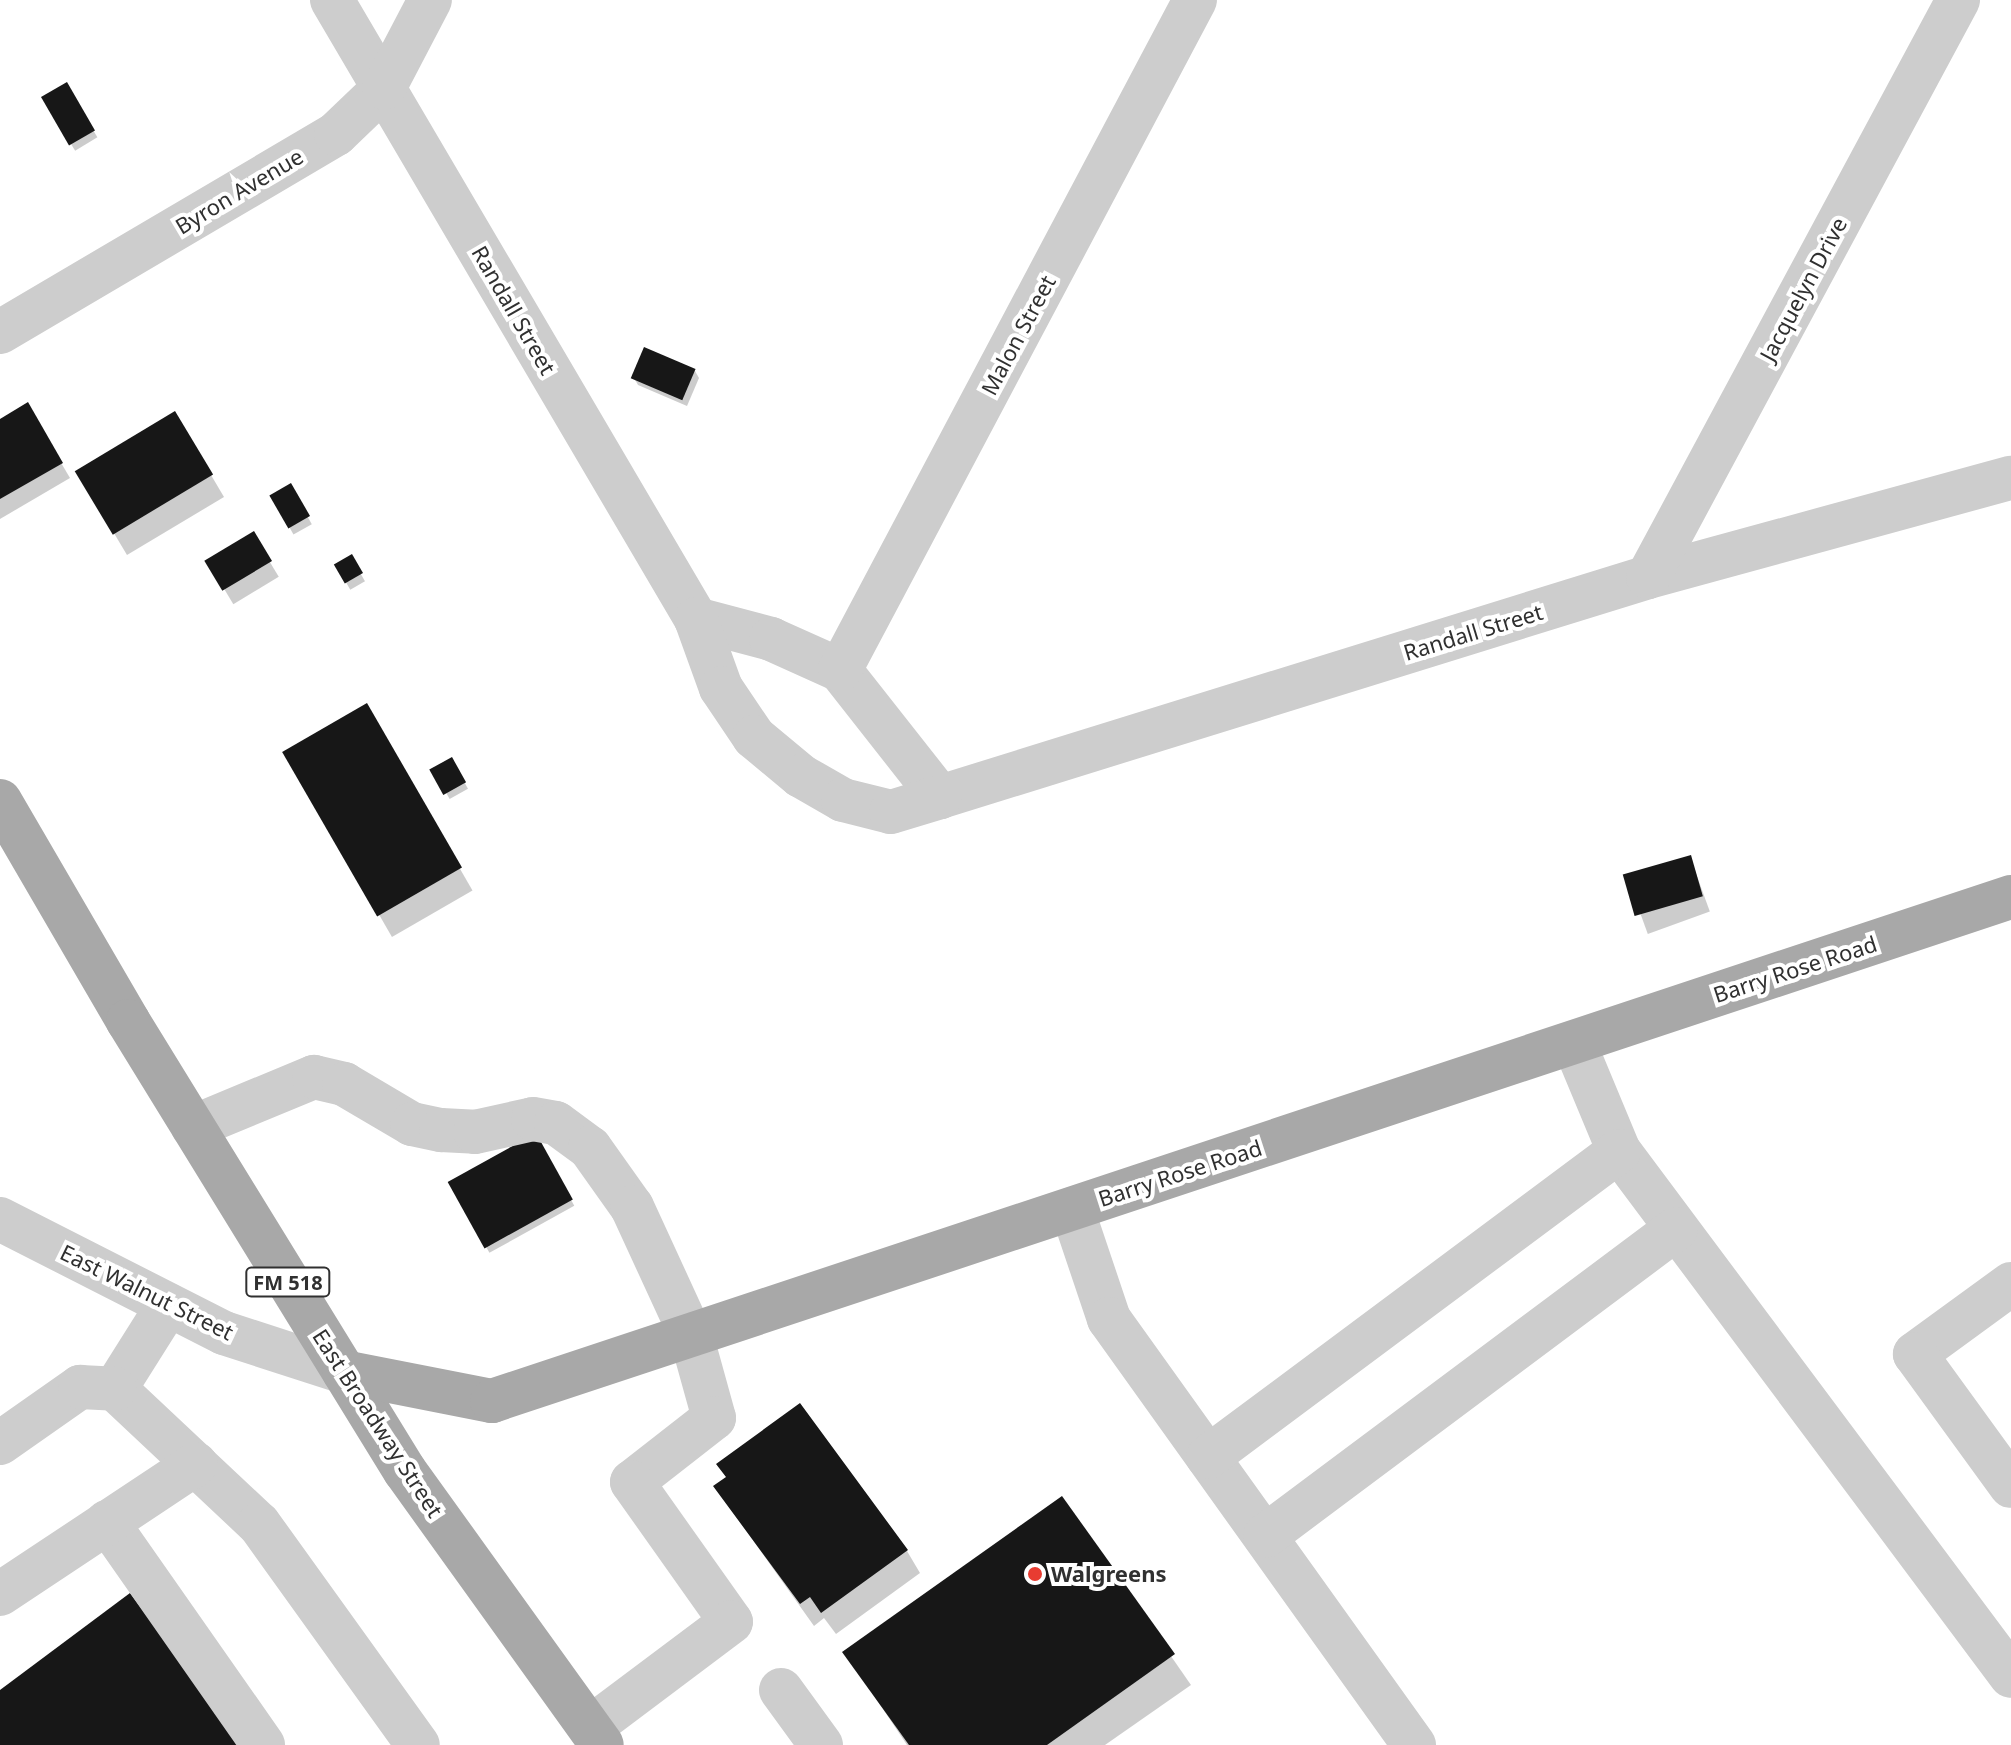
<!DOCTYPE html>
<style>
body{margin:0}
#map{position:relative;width:2011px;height:1745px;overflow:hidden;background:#fff;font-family:"Noto Sans",sans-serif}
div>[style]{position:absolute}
.shadow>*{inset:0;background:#0003;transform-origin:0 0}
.building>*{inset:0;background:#171717;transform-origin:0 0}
.minor>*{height:44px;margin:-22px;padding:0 22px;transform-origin:22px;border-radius:22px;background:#cdcdcd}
.major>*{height:44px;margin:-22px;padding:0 22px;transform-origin:22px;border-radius:22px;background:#a8a8a8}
.dots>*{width:22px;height:22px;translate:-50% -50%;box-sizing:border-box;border:4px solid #fff;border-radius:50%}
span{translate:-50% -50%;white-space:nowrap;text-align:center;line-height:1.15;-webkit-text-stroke:8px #fff;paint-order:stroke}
.shield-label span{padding:2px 6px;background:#fff;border:2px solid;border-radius:6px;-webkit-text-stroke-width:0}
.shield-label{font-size:20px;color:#303030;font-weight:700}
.street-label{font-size:22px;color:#303030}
.poi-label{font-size:22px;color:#303030;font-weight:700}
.left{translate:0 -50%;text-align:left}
</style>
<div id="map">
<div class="shadow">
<i style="left:66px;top:85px;width:61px;height:26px;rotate:59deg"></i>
<i style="clip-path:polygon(695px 371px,699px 378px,687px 406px,638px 385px,634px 378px)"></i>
<i style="clip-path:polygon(27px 405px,70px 478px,0 519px,0 421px)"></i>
<i style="clip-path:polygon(211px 475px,224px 497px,127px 555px,90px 493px)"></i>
<i style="left:290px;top:485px;width:45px;height:21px;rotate:61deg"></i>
<i style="left:253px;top:534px;width:50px;height:53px;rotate:59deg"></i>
<i style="left:351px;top:557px;width:28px;height:17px;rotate:60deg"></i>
<i style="left:366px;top:706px;width:213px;height:93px;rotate:60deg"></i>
<i style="left:452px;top:760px;width:33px;height:21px;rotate:61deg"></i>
<i style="left:1690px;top:857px;width:58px;height:66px;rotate:70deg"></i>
<i style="left:535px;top:1135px;width:81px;height:97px;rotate:61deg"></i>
<i style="clip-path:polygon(715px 1487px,907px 1551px,920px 1573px,836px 1634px,824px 1618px,814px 1626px)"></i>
<i style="clip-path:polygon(1062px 1499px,1191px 1685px,1105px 1745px,907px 1745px,845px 1652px)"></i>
</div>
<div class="building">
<i style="left:67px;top:82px;width:56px;height:30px;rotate:60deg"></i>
<i style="left:644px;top:347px;width:56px;height:34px;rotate:23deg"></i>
<i style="clip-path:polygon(28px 402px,63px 463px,0 499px,0 419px)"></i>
<i style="left:175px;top:411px;width:74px;height:117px;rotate:59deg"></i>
<i style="left:291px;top:483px;width:38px;height:25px;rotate:60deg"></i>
<i style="left:254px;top:531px;width:35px;height:58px;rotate:59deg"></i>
<i style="left:352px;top:554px;width:22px;height:21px;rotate:60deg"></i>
<i style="left:367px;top:703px;width:190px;height:98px;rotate:60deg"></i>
<i style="left:452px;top:757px;width:29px;height:26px;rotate:61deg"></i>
<i style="left:1691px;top:855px;width:43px;height:71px;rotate:74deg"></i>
<i style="left:536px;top:1133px;width:76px;height:101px;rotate:61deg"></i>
<i style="clip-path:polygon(800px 1403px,908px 1550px,821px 1613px,810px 1597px,800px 1604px,713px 1486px,726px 1477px,716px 1464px)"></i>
<i style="clip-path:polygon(1062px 1496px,1175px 1654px,1047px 1745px,909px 1745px,842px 1652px)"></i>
<i style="clip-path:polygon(130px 1593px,243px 1745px,0 1745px,0 1690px)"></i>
</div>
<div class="minor">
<i style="left:332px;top:0;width:718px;rotate:59.54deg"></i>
<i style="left:696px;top:619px;width:78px;rotate:14.9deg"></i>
<i style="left:771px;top:639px;width:76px;rotate:24.2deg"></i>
<i style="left:840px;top:670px;width:162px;rotate:51.8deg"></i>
<i style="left:940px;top:797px;width:741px;rotate:-17.26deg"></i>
<i style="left:1648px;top:577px;width:376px;rotate:-15.3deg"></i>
<i style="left:0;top:332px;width:390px;rotate:-30.5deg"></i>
<i style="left:336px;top:134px;width:66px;rotate:-43.8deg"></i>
<i style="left:384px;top:88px;width:99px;rotate:-62.4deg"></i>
<i style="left:1648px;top:577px;width:655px;rotate:-61.75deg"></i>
<i style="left:696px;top:619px;width:73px;rotate:70.1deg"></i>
<i style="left:721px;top:688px;width:59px;rotate:56deg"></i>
<i style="left:754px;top:737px;width:61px;rotate:39.7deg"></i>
<i style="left:801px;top:776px;width:48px;rotate:29.7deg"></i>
<i style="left:843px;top:800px;width:49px;rotate:14deg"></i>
<i style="left:891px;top:812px;width:51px;rotate:-17deg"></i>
<i style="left:840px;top:670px;width:758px;rotate:-62.08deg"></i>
<i style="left:1574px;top:1043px;width:117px;rotate:67.4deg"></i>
<i style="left:1619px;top:1151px;width:655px;rotate:53.25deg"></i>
<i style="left:193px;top:1127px;width:131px;rotate:-22.5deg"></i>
<i style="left:314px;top:1077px;width:31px;rotate:13deg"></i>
<i style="left:344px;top:1084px;width:79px;rotate:30.5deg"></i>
<i style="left:412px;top:1124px;width:30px;rotate:12deg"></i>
<i style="left:441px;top:1130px;width:34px;rotate:3deg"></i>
<i style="left:475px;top:1132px;width:59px;rotate:-12.6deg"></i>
<i style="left:533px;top:1119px;width:23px;rotate:10deg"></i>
<i style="left:556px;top:1123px;width:42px;rotate:36.3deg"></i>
<i style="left:590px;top:1148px;width:72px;rotate:54.6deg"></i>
<i style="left:632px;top:1207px;width:141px;rotate:65.3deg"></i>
<i style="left:691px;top:1335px;width:86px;rotate:74.5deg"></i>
<i style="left:714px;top:1418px;width:104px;rotate:142deg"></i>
<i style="left:632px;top:1482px;width:171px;rotate:54.7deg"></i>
<i style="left:731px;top:1622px;width:176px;rotate:143.1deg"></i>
<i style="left:1072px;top:1209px;width:116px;rotate:71.4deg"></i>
<i style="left:1109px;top:1319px;width:524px;rotate:54.4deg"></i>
<i style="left:0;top:1219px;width:251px;rotate:27deg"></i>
<i style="left:224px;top:1333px;width:126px;rotate:18deg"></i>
<i style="left:2011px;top:1284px;width:119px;rotate:143.9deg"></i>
<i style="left:1915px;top:1354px;width:163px;rotate:54deg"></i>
<i style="left:168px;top:1305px;width:99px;rotate:122.2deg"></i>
<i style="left:115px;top:1389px;width:197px;rotate:43.2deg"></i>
<i style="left:259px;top:1524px;width:272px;rotate:54.3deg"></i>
<i style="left:0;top:1443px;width:98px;rotate:-35deg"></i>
<i style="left:80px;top:1387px;width:35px;rotate:3deg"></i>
<i style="left:1208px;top:1457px;width:512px;rotate:-36.67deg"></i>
<i style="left:107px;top:1522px;width:272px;rotate:55deg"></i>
<i style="left:1265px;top:1536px;width:513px;rotate:-36.76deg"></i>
<i style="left:0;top:1594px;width:235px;rotate:-33.6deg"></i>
<i style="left:781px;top:1690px;width:68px;rotate:54deg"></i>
</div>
<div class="major">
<i style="left:0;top:801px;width:255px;rotate:59.8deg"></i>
<i style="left:128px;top:1021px;width:528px;rotate:58.39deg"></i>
<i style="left:405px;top:1471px;width:337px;rotate:54.3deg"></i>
<i style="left:344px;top:1372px;width:151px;rotate:11.1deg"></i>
<i style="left:492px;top:1401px;width:1600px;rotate:-18.36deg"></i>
</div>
<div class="dots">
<i style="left:1035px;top:1574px;background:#e83c31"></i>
</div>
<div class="shield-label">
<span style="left:288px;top:1282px">FM 518</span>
</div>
<div class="street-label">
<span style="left:239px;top:191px;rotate:-31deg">Byron Avenue</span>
<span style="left:1803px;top:289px;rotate:-62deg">Jacquelyn Drive</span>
<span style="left:514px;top:310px;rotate:60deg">Randall Street</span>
<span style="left:1018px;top:335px;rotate:-62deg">Malon Street</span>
<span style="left:1473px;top:632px;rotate:-17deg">Randall Street</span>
<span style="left:1795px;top:969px;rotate:-18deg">Barry Rose Road</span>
<span style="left:1180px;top:1173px;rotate:-18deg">Barry Rose Road</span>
<span style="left:147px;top:1292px;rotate:26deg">East Walnut Street</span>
<span style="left:378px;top:1423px;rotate:57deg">East Broadway Street</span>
</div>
<div class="poi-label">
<span class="left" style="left:1051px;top:1574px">Walgreens</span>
</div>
</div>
